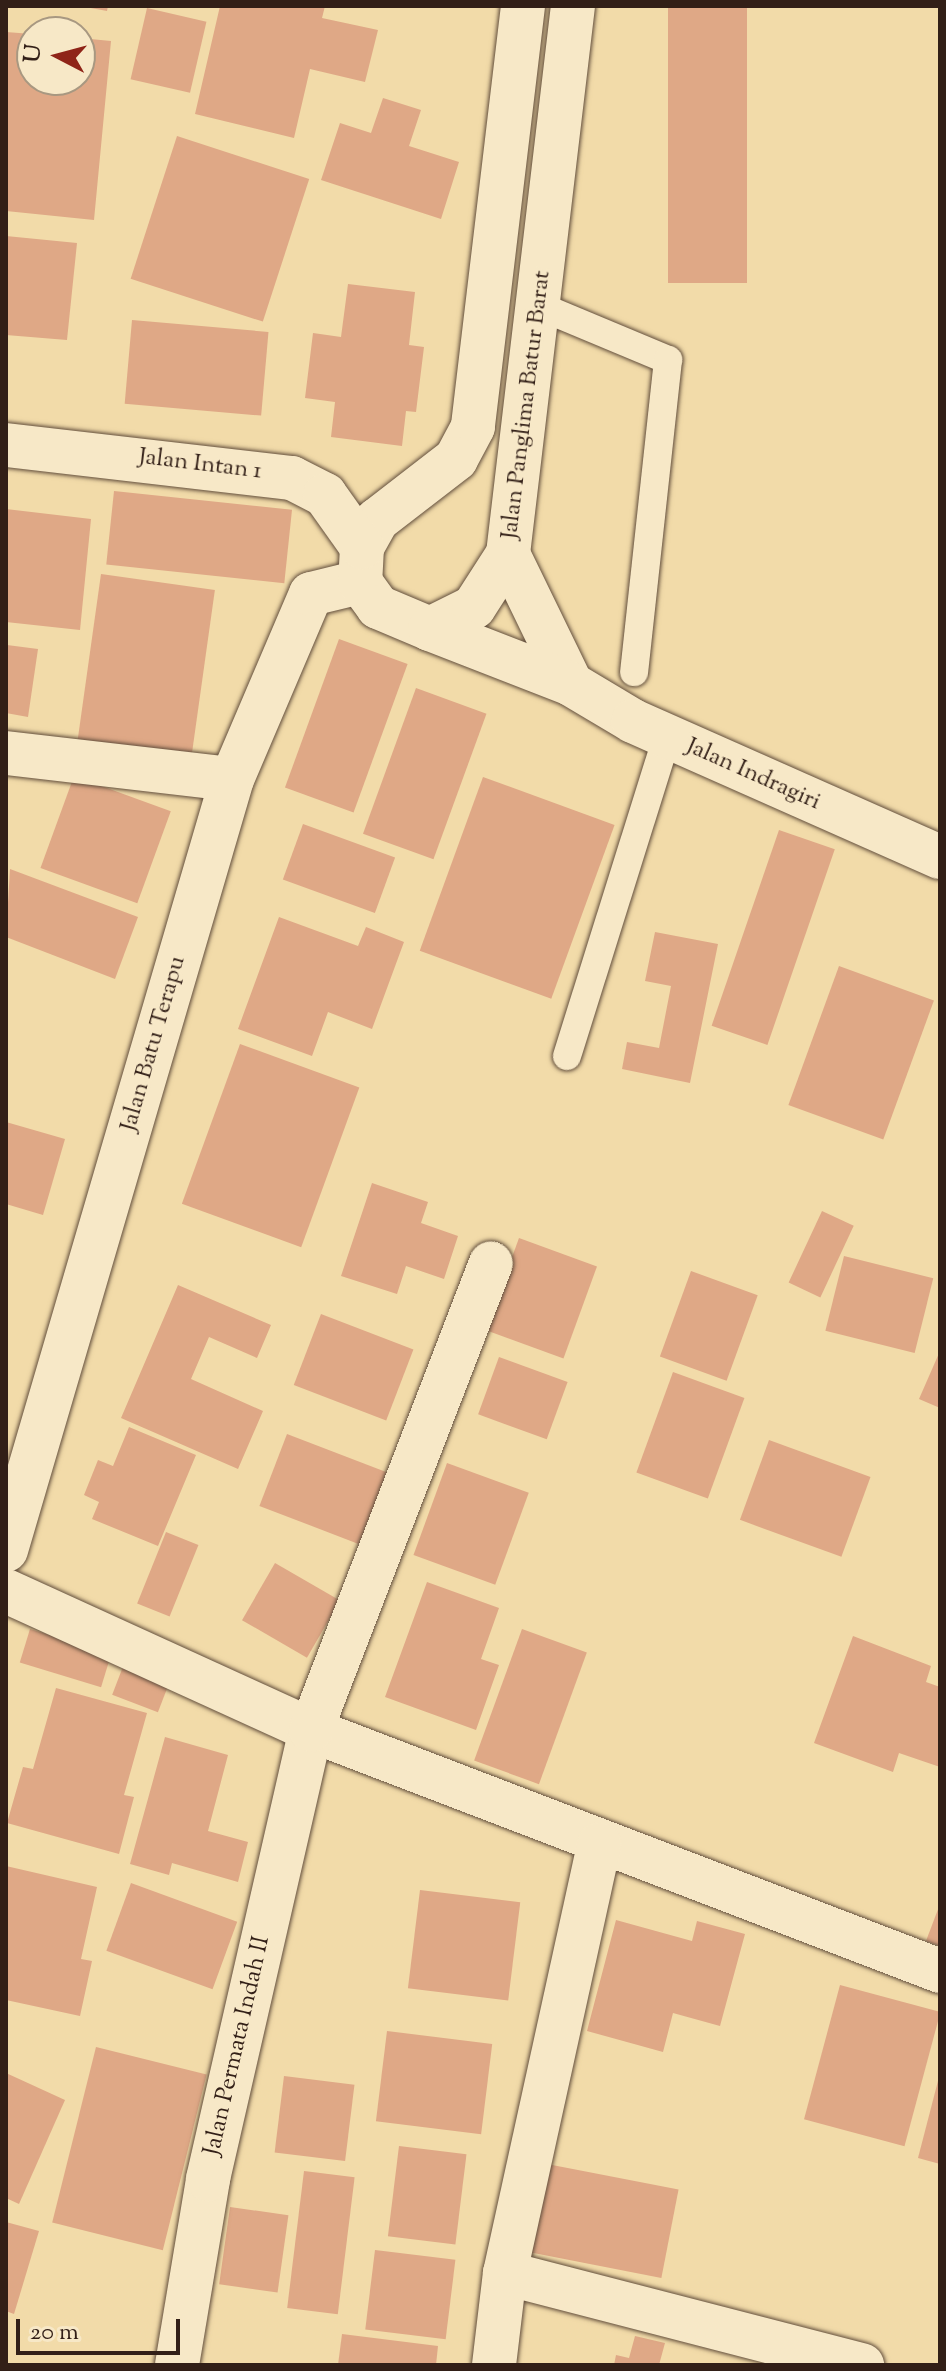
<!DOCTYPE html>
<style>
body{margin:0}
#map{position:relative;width:946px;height:2371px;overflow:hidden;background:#f2dba9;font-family:"Sorts Mill Goudy",serif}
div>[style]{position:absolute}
.building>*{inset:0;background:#dfa886;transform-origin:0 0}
.roads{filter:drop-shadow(0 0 2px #624e3c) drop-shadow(0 0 2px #624e3c)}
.lane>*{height:28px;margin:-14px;padding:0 14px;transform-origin:14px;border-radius:14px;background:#f7e8c7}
.street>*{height:44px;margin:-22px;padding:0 22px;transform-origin:22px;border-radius:22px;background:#f7e8c7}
.secondary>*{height:44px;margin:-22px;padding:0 22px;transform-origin:22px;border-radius:22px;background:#f7e8c7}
span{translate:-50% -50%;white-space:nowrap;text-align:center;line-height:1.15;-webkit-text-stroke:6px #f7e8c7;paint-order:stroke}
.street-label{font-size:24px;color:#321f17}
.frame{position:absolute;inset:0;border:8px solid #321f17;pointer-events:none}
.north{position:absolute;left:16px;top:16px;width:80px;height:80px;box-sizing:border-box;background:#f7e8c7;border:2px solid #a89881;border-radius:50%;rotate:276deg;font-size:22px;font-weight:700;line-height:32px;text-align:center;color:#321f17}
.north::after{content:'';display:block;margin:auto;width:28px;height:36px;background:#8f2418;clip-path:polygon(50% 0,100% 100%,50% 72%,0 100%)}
.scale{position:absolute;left:16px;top:2319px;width:164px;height:36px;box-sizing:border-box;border:4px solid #321f17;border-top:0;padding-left:10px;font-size:24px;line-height:28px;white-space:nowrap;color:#321f17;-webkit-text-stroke:6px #f7e8c7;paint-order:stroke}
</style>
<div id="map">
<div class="building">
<i style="clip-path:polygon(80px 6px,108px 6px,107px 11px)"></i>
<i style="clip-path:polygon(220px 6px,325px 6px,322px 18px,378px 30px,365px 82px,310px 69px,294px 138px,195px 114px)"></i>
<i style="left:668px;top:6px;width:79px;height:277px"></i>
<i style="left:147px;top:8px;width:61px;height:73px;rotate:13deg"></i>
<i style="clip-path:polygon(6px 32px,32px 34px,32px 80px,80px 80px,80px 38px,111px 41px,94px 220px,6px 211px)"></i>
<i style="clip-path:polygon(383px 98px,421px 110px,409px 146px,459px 162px,441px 219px,321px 180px,340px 123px,371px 133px)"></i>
<i style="left:177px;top:136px;width:139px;height:150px;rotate:18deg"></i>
<i style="clip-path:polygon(6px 236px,77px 243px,67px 340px,6px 335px)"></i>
<i style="clip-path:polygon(348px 284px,415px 292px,409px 345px,424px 347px,416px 412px,406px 411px,402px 446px,331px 437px,335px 402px,305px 398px,313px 333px,341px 337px)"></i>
<i style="left:132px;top:320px;width:137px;height:84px;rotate:5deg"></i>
<i style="left:114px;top:491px;width:179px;height:74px;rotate:6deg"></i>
<i style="clip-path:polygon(6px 509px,91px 519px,80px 630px,6px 622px)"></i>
<i style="left:101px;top:574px;width:115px;height:167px;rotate:8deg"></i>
<i style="left:339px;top:639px;width:73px;height:158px;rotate:20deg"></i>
<i style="clip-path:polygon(7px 645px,38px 649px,28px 717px,6px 713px)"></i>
<i style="left:416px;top:688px;width:75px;height:155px;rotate:20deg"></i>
<i style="left:74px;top:776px;width:103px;height:98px;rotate:20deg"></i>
<i style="left:483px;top:777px;width:140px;height:185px;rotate:20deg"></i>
<i style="left:303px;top:824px;width:98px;height:59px;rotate:20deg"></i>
<i style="left:779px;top:830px;width:59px;height:207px;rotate:19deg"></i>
<i style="clip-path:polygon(10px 869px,138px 917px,115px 979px,6px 937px)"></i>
<i style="clip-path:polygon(279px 917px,358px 946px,366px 927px,404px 942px,372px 1029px,328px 1012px,312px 1056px,238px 1029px)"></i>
<i style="clip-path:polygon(655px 932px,718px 944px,690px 1083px,622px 1069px,627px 1042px,659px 1048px,671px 986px,645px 981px)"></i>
<i style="left:839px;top:966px;width:101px;height:148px;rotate:20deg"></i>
<i style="left:240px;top:1044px;width:127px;height:170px;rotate:20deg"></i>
<i style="clip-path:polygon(6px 1122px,65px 1139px,43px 1215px,6px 1204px)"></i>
<i style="clip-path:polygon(372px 1183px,428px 1202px,421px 1223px,458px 1236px,444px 1279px,406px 1266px,397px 1294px,341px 1276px)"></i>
<i style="left:822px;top:1211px;width:35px;height:79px;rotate:25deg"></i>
<i style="left:519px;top:1238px;width:83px;height:98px;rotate:20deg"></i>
<i style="left:844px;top:1256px;width:92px;height:77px;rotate:14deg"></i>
<i style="left:691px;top:1271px;width:71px;height:91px;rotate:20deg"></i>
<i style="clip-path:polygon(178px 1285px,271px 1325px,257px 1358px,209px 1337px,191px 1379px,263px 1411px,238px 1469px,121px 1418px)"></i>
<i style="left:321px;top:1314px;width:99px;height:76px;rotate:21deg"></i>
<i style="clip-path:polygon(940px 1351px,940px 1408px,919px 1399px)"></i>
<i style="left:499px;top:1357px;width:73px;height:61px;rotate:20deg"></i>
<i style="left:673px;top:1372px;width:76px;height:107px;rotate:20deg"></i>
<i style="clip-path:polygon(129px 1427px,196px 1455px,158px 1546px,92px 1519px,99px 1502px,84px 1495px,98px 1460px,113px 1466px)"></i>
<i style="left:287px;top:1434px;width:111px;height:77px;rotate:21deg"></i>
<i style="left:769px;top:1440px;width:108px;height:85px;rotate:20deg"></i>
<i style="left:447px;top:1463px;width:87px;height:98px;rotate:20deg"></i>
<i style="left:166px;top:1532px;width:35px;height:77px;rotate:22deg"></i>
<i style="left:275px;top:1563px;width:75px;height:66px;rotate:30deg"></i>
<i style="clip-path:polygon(427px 1582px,499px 1608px,481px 1659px,499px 1665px,476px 1730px,385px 1697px)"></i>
<i style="left:30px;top:1629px;width:85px;height:35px;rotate:17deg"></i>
<i style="left:522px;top:1629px;width:69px;height:140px;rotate:20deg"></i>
<i style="clip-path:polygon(853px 1636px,931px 1666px,926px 1682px,940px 1687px,940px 1767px,899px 1753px,893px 1772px,814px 1743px)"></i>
<i style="left:124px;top:1664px;width:49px;height:33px;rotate:21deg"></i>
<i style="clip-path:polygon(56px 1688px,147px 1713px,124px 1795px,134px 1797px,119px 1854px,7px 1823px,23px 1767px,33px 1769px)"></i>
<i style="clip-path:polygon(165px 1737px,228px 1755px,208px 1831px,248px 1842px,238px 1882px,172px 1863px,169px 1875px,130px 1864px)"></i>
<i style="clip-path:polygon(6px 1866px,97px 1887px,81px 1959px,92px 1961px,80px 2016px,6px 2000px)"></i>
<i style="left:131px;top:1883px;width:113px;height:72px;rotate:20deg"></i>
<i style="left:420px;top:1890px;width:101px;height:99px;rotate:7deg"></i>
<i style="clip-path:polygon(940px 1904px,940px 1946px,926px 1941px)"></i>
<i style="clip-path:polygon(616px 1920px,692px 1941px,697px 1921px,745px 1934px,720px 2026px,673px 2013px,663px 2052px,587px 2031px)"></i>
<i style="left:840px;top:1985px;width:104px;height:139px;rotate:15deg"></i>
<i style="left:387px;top:2031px;width:106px;height:91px;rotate:7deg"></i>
<i style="left:96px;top:2047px;width:114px;height:181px;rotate:14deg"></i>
<i style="clip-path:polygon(6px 2073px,65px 2100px,19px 2204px,6px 2198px)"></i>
<i style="left:284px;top:2076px;width:71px;height:77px;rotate:7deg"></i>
<i style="clip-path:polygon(939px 2077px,940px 2077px,940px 2164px,918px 2158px)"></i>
<i style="left:399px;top:2146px;width:68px;height:91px;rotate:7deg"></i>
<i style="left:547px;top:2164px;width:134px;height:90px;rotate:11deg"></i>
<i style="left:304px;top:2171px;width:51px;height:138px;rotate:7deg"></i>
<i style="left:230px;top:2207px;width:59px;height:78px;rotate:8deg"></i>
<i style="clip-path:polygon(6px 2222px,39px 2231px,14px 2314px,6px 2311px)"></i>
<i style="left:375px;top:2250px;width:81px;height:80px;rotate:7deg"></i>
<i style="clip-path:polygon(342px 2334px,438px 2346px,436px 2365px,338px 2365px)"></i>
<i style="clip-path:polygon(635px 2336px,665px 2343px,659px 2365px,614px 2365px,616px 2355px,629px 2358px)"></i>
</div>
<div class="roads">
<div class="lane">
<i style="left:539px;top:306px;width:140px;rotate:22.7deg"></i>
<i style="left:668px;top:360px;width:314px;rotate:96.2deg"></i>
<i style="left:567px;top:1056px;width:334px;rotate:-72.6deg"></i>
</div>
<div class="street">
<i style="left:6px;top:753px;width:227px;rotate:6.6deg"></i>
<i style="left:6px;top:1550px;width:803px;rotate:-73.66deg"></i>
<i style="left:232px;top:779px;width:201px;rotate:-66.9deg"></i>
<i style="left:311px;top:594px;width:50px;rotate:-13.8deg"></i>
<i style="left:6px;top:1591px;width:335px;rotate:24.5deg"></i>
<i style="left:311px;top:1730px;width:674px;rotate:20.96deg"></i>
<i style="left:505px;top:2273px;width:439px;rotate:-77.6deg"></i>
<i style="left:177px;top:2365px;width:189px;rotate:-80.5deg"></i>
<i style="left:208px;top:2179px;width:461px;rotate:-77.1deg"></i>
<i style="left:311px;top:1730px;width:500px;rotate:-68.92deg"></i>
<i style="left:494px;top:2365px;width:93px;rotate:-83.2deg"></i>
<i style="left:505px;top:2273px;width:369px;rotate:14.5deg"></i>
</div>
<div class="secondary">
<i style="left:523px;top:6px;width:424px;rotate:96.8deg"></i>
<i style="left:473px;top:427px;width:36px;rotate:118deg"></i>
<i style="left:456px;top:459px;width:100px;rotate:142.3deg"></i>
<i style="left:377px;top:520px;width:31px;rotate:119deg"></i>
<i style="left:362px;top:547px;width:35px;rotate:93deg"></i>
<i style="left:360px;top:582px;width:31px;rotate:54deg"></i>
<i style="left:378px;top:607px;width:56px;rotate:22.9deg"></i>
<i style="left:430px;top:629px;width:49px;rotate:-26.6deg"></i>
<i style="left:474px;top:607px;width:63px;rotate:-57.3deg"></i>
<i style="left:508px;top:554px;width:552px;rotate:-83.24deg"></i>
<i style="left:6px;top:445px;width:288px;rotate:6.6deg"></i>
<i style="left:292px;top:478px;width:37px;rotate:27deg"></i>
<i style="left:325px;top:495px;width:64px;rotate:54.6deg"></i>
<i style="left:508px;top:554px;width:144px;rotate:64.1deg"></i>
<i style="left:430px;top:629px;width:151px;rotate:21.3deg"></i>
<i style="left:571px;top:684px;width:72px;rotate:30.8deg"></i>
<i style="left:633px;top:721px;width:336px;rotate:23.9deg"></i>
</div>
</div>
<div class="street-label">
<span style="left:527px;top:405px;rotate:-83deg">Jalan Panglima Batur Barat</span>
<span style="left:200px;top:465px;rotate:7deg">Jalan Intan 1</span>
<span style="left:753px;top:775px;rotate:24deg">Jalan Indragiri</span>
<span style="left:154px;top:1044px;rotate:-74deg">Jalan Batu Terapu</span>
<span style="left:238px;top:2046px;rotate:-77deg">Jalan Permata Indah II</span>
</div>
<div class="frame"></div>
<div class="north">U</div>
<div class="scale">20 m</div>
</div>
